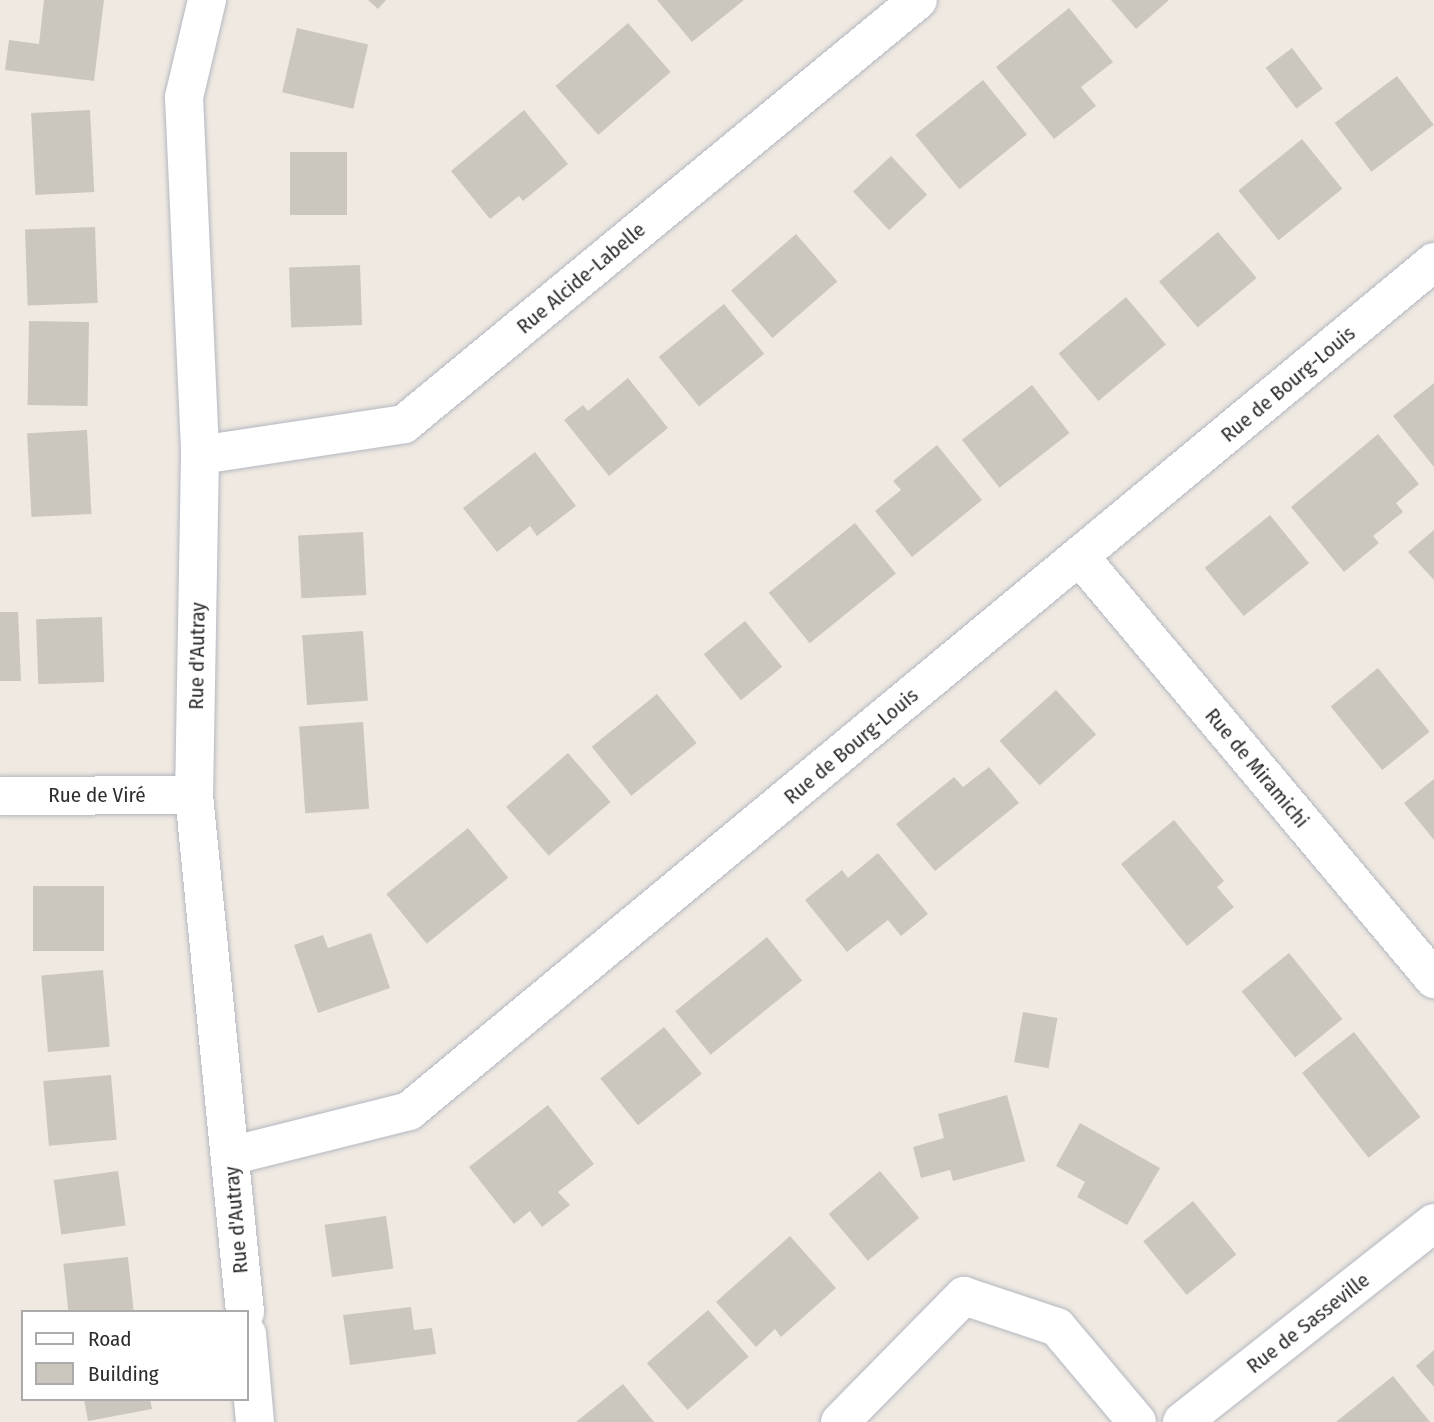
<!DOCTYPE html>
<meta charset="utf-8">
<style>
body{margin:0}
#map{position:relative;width:1434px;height:1422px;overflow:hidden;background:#efe9e1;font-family:"Fira Sans Condensed",sans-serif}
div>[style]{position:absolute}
.building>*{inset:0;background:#cbc7bf;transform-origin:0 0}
.roads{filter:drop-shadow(0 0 2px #b4b7c1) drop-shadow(0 0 2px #b4b7c1)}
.minor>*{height:38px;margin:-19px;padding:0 19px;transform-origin:19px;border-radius:19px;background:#fff}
span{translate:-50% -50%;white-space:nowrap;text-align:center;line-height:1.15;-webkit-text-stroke:6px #fff;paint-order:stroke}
.street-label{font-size:21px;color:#2e2e2e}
.legend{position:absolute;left:21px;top:1310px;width:228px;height:91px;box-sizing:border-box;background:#fff;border:2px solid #ababab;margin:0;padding:9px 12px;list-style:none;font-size:21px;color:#2e2e2e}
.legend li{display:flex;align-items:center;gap:14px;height:35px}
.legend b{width:35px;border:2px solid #ababab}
</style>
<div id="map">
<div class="building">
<i style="clip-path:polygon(44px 0,104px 0,94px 81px,5px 70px,9px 40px,39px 44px)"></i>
<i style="clip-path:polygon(368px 0,386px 0,378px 9px)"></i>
<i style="clip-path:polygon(657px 0,744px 0,692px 42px)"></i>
<i style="clip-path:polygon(1111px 0,1169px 0,1136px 29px)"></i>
<i style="clip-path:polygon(1069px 8px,1113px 62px,1081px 87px,1096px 106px,1054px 139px,996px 67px)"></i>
<i style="left:628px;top:23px;width:65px;height:96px;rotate:49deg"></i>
<i style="left:297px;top:28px;width:73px;height:66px;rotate:13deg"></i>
<i style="left:1292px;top:48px;width:51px;height:33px;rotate:53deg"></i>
<i style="left:1397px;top:76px;width:61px;height:78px;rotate:53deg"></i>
<i style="left:983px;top:80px;width:70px;height:87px;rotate:51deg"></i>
<i style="left:90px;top:110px;width:82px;height:59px;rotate:87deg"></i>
<i style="clip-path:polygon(524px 110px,568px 164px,523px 201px,519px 196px,490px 219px,451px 171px)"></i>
<i style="left:1302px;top:139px;width:64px;height:82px;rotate:51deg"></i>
<i style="left:290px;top:152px;width:57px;height:63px"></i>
<i style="left:891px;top:156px;width:53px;height:52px;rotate:47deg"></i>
<i style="left:95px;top:227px;width:76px;height:70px;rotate:88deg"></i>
<i style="left:1218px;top:232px;width:60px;height:77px;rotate:50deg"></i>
<i style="left:796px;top:234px;width:63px;height:86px;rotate:49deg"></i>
<i style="left:360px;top:265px;width:60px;height:71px;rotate:88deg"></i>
<i style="left:1126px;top:297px;width:62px;height:88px;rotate:50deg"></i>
<i style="left:724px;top:304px;width:64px;height:84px;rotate:51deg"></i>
<i style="left:29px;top:321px;width:60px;height:84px;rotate:1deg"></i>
<i style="clip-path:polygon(628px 378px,668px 428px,609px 476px,564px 420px,583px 405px,588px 411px)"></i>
<i style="clip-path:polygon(1434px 383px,1434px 467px,1393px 416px)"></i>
<i style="left:1032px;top:385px;width:61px;height:89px;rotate:52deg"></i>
<i style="left:87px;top:430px;width:84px;height:60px;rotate:87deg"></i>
<i style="clip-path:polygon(1378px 434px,1419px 484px,1396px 503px,1403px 512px,1373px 536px,1379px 543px,1344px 572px,1291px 507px)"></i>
<i style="clip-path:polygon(937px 445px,982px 500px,912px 557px,875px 511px,901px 490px,893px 481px)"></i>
<i style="clip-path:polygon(535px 452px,576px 506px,537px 536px,530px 526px,497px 552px,463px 508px)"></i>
<i style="left:1270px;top:515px;width:62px;height:84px;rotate:51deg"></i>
<i style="left:855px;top:523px;width:65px;height:111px;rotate:51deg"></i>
<i style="clip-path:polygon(1434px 530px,1434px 580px,1408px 552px)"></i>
<i style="left:363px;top:532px;width:63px;height:65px;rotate:87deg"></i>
<i style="clip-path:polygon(0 612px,18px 612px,21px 681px,0 681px)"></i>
<i style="left:102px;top:617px;width:65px;height:66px;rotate:88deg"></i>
<i style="left:745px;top:621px;width:59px;height:53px;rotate:51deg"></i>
<i style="left:363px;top:631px;width:70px;height:61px;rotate:86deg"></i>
<i style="left:1378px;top:668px;width:82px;height:61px;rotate:51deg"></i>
<i style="left:1056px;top:690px;width:60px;height:76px;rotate:48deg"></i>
<i style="left:657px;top:694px;width:63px;height:84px;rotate:51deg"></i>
<i style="left:363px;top:722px;width:87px;height:64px;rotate:86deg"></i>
<i style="left:568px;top:753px;width:65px;height:82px;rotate:49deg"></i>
<i style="clip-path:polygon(989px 767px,1019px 803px,935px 871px,896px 824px,954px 777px,963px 787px)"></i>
<i style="clip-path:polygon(1434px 779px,1434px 840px,1404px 803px)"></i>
<i style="clip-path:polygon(1174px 820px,1224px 881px,1217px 887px,1234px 907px,1187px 946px,1121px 864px)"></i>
<i style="left:468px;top:828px;width:64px;height:105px;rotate:51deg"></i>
<i style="clip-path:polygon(878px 853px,928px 914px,901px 936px,888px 920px,847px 952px,805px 900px,842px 870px,848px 878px)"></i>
<i style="left:33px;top:886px;width:71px;height:65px"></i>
<i style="clip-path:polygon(371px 933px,390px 988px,318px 1013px,294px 945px,323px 935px,328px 948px)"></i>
<i style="left:767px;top:937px;width:56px;height:118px;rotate:51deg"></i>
<i style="left:1289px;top:953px;width:85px;height:61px;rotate:51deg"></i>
<i style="left:103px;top:970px;width:77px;height:62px;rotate:85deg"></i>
<i style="left:1023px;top:1012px;width:35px;height:51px;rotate:10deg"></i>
<i style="left:664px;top:1027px;width:60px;height:82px;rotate:51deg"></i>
<i style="left:1354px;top:1032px;width:108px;height:66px;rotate:52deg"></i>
<i style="left:111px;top:1075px;width:65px;height:68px;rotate:85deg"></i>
<i style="clip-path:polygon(1007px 1095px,1025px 1161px,953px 1181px,950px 1170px,921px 1178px,913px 1147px,944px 1138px,938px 1114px)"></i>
<i style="clip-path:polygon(548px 1105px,594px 1164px,558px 1192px,570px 1205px,542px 1227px,530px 1211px,514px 1224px,469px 1167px)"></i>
<i style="clip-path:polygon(1080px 1123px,1160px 1168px,1127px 1225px,1077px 1197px,1085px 1182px,1056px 1166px)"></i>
<i style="left:118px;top:1171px;width:55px;height:65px;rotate:82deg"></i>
<i style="left:880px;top:1171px;width:61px;height:67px;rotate:50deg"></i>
<i style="left:1193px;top:1201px;width:69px;height:64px;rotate:51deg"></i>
<i style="left:386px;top:1216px;width:53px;height:62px;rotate:82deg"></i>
<i style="clip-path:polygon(790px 1236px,836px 1288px,781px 1337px,775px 1329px,756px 1347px,716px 1302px)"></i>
<i style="left:128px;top:1257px;width:55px;height:65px;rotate:84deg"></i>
<i style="clip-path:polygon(411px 1307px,414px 1330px,432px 1328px,436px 1354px,350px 1365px,343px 1315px)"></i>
<i style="left:708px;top:1310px;width:62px;height:81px;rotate:49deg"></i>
<i style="clip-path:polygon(1434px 1350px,1434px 1387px,1416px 1366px)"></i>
<i style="clip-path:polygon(1393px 1376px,1430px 1422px,1336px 1422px)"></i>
<i style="clip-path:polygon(623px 1384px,654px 1422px,576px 1422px)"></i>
<i style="clip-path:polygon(84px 1399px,150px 1399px,152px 1409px,88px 1421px)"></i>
</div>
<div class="roads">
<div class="minor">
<i style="left:207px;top:0;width:100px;rotate:103.3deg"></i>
<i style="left:184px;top:97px;width:358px;rotate:87.4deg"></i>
<i style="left:200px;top:455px;width:340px;rotate:91deg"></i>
<i style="left:194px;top:795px;width:520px;rotate:84.37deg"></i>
<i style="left:200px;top:455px;width:206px;rotate:-8.6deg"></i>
<i style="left:404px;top:424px;width:666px;rotate:-39.52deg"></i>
<i style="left:1080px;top:557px;width:551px;rotate:50.01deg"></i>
<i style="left:0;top:796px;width:194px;rotate:-0.3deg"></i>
<i style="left:230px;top:1156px;width:185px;rotate:-14.1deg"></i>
<i style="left:409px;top:1111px;width:1331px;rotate:-39.63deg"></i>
<i style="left:247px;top:1334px;width:88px;rotate:84.8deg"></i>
<i style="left:840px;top:1422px;width:177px;rotate:-45.5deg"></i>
<i style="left:964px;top:1296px;width:98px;rotate:18.4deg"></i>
<i style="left:1057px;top:1327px;width:124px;rotate:49.9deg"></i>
<i style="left:1182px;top:1422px;width:321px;rotate:-38.3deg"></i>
</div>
</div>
<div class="street-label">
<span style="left:581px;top:278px;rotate:-40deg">Rue Alcide-Labelle</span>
<span style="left:1288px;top:384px;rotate:-40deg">Rue de Bourg-Louis</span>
<span style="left:197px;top:656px;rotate:-89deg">Rue d'Autray</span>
<span style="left:851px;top:746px;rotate:-40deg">Rue de Bourg-Louis</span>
<span style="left:1257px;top:768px;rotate:50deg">Rue de Miramichi</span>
<span style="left:97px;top:795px">Rue de Viré</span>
<span style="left:236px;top:1220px;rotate:-95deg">Rue d'Autray</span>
<span style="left:1308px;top:1323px;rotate:-38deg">Rue de Sasseville</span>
</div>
<ul class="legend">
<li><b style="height:9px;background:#fff"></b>Road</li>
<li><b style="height:19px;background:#cbc7bf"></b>Building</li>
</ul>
</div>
